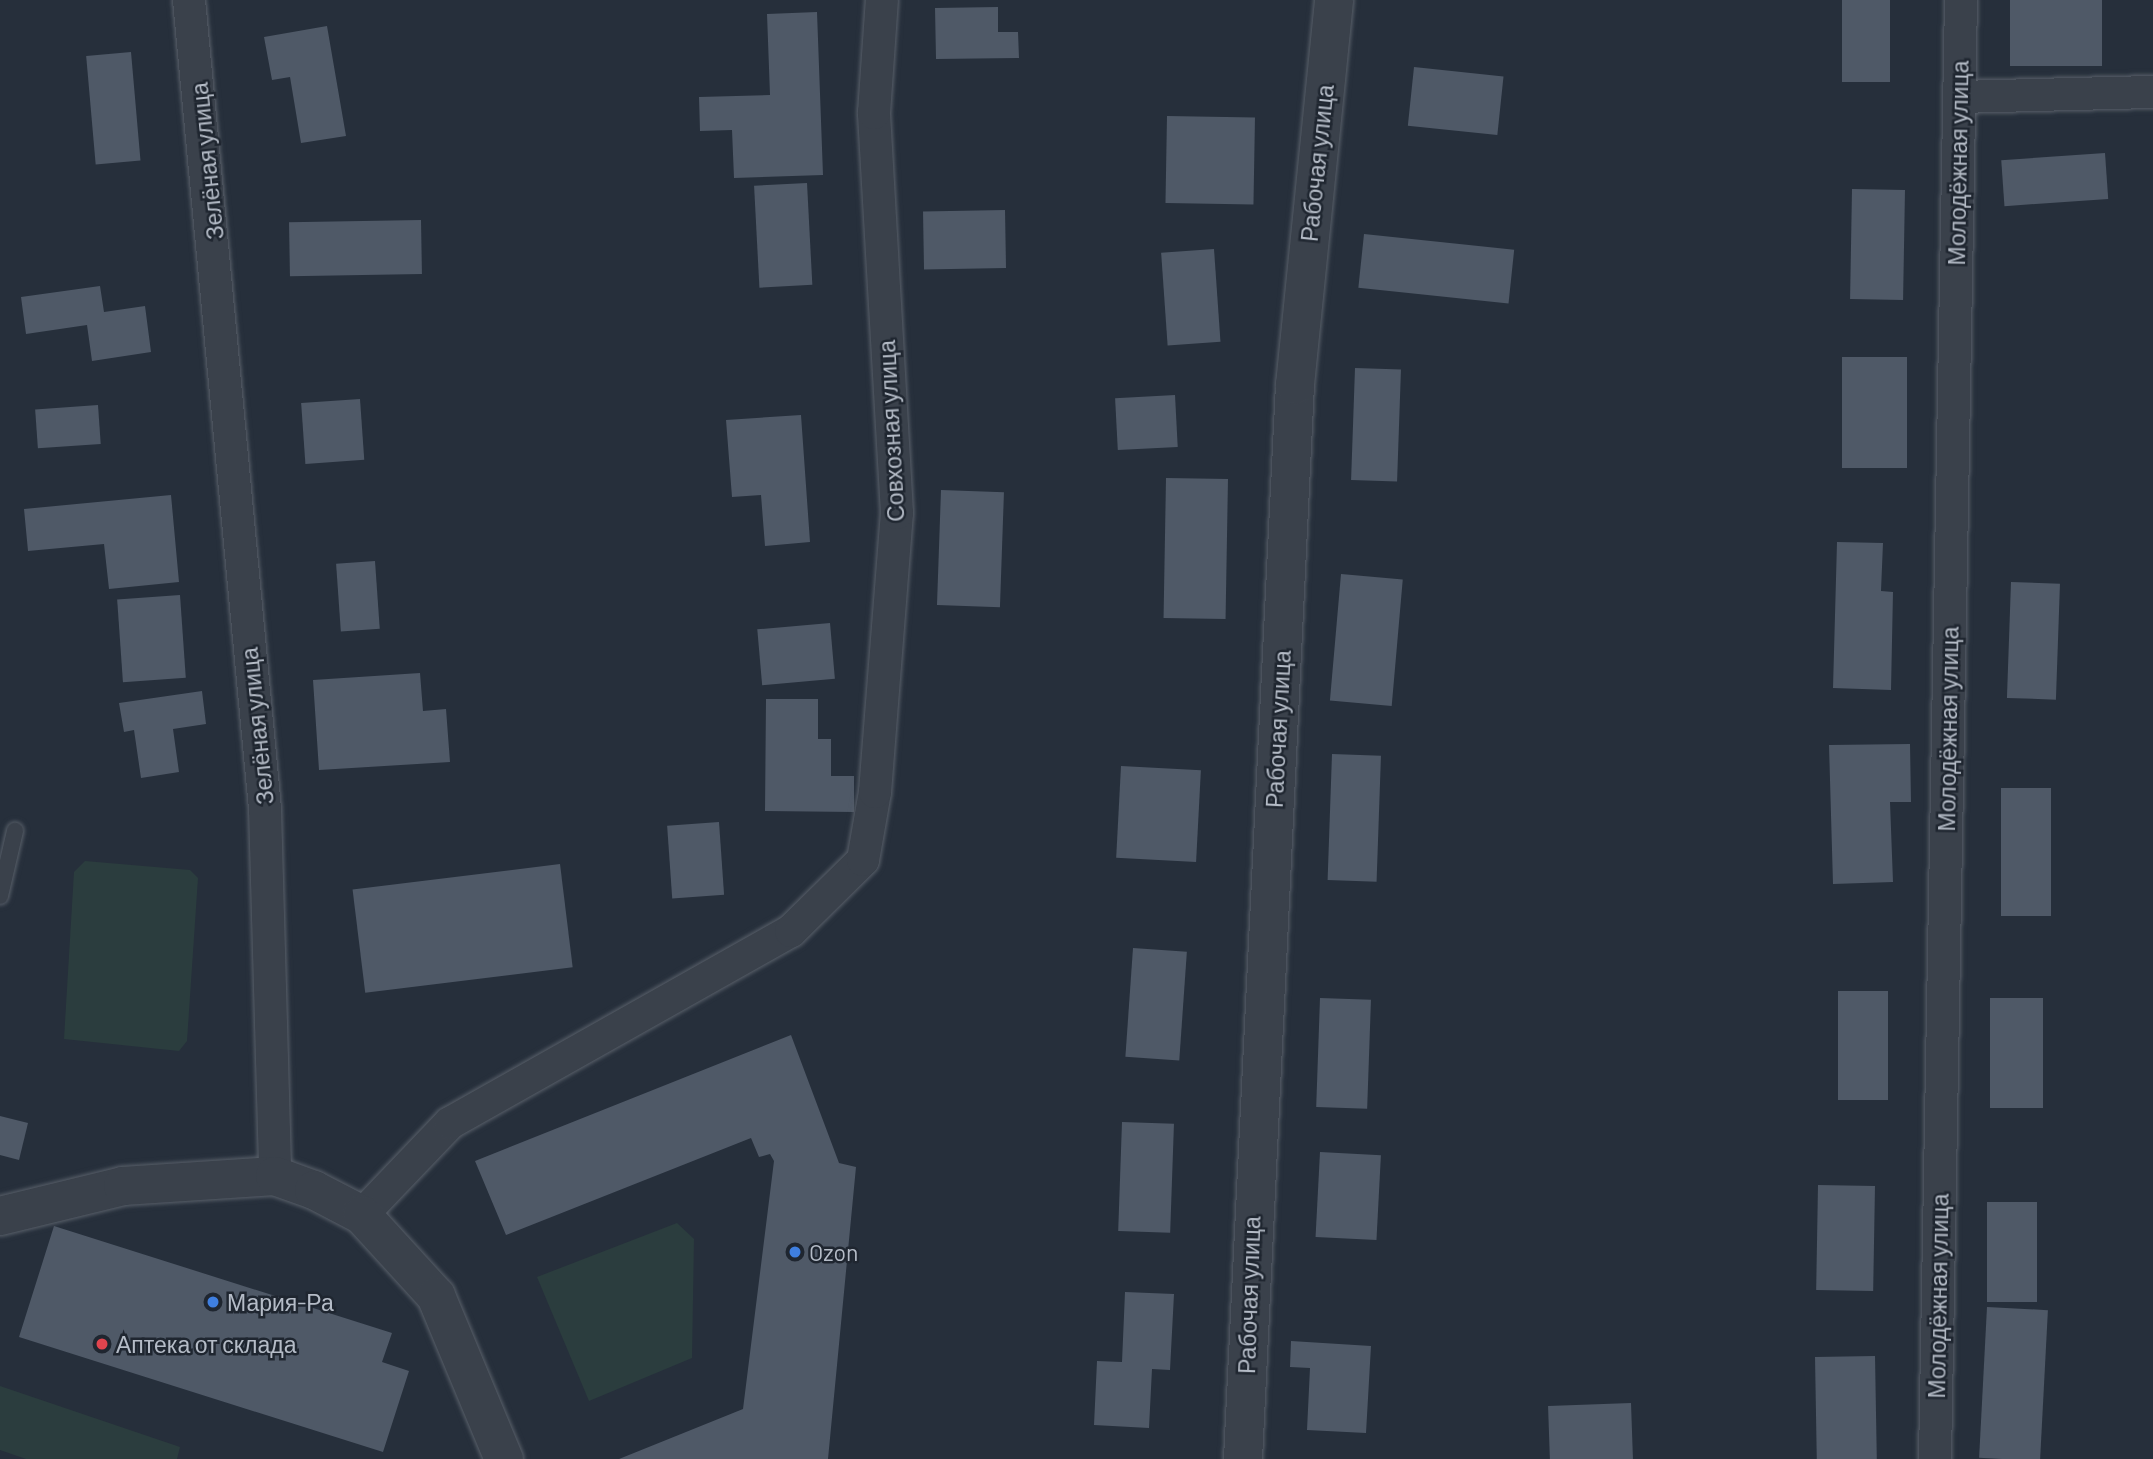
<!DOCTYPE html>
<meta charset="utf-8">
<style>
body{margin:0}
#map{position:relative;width:2153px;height:1459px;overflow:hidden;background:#262f3b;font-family:Barlow,sans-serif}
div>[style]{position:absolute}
.green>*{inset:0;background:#2b3d3e}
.building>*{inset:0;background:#4f5967;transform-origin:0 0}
.roads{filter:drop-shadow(0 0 2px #585f69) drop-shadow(0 0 2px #585f69)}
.service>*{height:16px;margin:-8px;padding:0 8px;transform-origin:8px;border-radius:8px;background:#3a414b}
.minor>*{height:32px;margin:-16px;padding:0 16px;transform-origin:16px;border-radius:16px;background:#3a414b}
.tertiary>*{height:38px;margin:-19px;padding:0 19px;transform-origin:19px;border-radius:19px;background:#3a414b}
.dots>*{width:19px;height:19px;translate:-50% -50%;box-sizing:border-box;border:4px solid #1f2630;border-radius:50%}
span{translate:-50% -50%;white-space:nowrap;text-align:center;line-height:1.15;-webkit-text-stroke:5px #1f2630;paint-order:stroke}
.street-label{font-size:23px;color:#b5bcc7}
.poi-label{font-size:23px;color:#b5bcc7}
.left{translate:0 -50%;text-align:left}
</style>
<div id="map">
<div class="green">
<i style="clip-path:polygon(85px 861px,190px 870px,198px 878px,187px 1041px,179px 1051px,64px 1039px,74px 872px)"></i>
<i style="clip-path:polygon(677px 1223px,694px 1239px,692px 1358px,589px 1401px,537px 1277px)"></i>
<i style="clip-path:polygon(0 1386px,180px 1447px,177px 1459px,26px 1459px,0 1450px)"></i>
</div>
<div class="building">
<i style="left:1842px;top:0;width:48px;height:82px"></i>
<i style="left:2010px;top:0;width:92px;height:66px"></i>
<i style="clip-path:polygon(998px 7px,998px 32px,1018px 32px,1019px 58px,936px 59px,935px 8px)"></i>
<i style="clip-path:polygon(817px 12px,823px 175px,734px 178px,732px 130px,700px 131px,699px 97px,770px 95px,767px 14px)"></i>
<i style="clip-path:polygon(327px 26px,346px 136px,301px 143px,290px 77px,272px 80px,264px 37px)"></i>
<i style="left:131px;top:52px;width:109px;height:45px;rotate:85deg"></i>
<i style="left:1414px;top:67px;width:90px;height:59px;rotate:6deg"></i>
<i style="left:1167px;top:116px;width:88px;height:87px;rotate:1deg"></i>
<i style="left:2105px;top:153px;width:46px;height:104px;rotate:86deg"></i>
<i style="left:807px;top:183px;width:102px;height:53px;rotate:87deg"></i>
<i style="left:1852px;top:189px;width:53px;height:110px;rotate:1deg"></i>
<i style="left:1005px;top:210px;width:58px;height:82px;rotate:89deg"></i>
<i style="left:421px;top:220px;width:54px;height:132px;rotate:89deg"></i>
<i style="left:1364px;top:234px;width:151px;height:54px;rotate:6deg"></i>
<i style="left:1214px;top:249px;width:93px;height:53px;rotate:86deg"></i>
<i style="clip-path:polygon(100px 286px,104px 312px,145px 306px,151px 352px,92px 361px,87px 325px,26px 334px,21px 297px)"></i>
<i style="left:1842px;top:357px;width:65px;height:111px"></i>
<i style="left:1355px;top:368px;width:46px;height:112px;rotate:2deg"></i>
<i style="left:1175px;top:395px;width:52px;height:60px;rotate:87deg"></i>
<i style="left:360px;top:399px;width:61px;height:59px;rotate:86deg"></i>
<i style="left:98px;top:405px;width:39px;height:63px;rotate:86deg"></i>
<i style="clip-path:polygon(801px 415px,810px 542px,765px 546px,761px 495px,732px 497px,726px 420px)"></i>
<i style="left:1166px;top:478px;width:62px;height:140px;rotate:1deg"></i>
<i style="left:941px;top:490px;width:63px;height:115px;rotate:2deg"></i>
<i style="clip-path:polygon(171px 495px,179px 582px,109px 589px,104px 544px,28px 551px,24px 509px)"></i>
<i style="clip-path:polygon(1837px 542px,1883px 543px,1881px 591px,1893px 592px,1891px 690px,1833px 688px)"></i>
<i style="left:375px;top:561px;width:68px;height:39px;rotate:86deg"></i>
<i style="left:1341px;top:574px;width:62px;height:127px;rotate:5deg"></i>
<i style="left:2011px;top:582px;width:49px;height:116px;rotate:2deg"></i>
<i style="left:180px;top:595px;width:83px;height:63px;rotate:86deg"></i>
<i style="left:830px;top:623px;width:56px;height:73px;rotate:85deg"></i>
<i style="clip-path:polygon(420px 673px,423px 711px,446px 709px,450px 762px,319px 770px,313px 680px)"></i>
<i style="clip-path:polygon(202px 691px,206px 724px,173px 729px,179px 772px,141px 778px,134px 730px,124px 732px,119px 703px)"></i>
<i style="clip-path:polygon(766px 699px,818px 699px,818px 739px,831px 739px,831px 776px,854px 776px,854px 812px,765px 811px)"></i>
<i style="clip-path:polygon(1910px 744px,1911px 802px,1890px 802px,1893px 882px,1833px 884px,1829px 745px)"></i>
<i style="left:1332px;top:754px;width:49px;height:126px;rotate:2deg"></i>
<i style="left:1121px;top:766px;width:80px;height:92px;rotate:3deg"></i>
<i style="left:2001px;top:788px;width:50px;height:128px"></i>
<i style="left:719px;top:822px;width:73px;height:52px;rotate:86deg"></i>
<i style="left:560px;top:864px;width:104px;height:209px;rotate:83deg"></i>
<i style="left:1133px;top:948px;width:54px;height:109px;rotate:4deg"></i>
<i style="left:1838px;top:991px;width:50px;height:109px"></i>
<i style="left:1320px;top:998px;width:51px;height:109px;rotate:2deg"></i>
<i style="left:1990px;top:998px;width:53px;height:110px"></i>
<i style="clip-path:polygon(791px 1035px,839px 1163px,856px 1167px,828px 1459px,619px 1459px,743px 1409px,774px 1161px,770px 1154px,759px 1157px,751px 1138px,506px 1235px,475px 1161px)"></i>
<i style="clip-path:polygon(0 1116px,28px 1123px,19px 1160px,0 1155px)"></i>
<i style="left:1122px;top:1122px;width:52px;height:109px;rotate:2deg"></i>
<i style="left:1320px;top:1152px;width:61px;height:85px;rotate:3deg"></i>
<i style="left:1818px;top:1185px;width:57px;height:105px;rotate:1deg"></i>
<i style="left:1987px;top:1202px;width:50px;height:100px"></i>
<i style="clip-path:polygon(54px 1226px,392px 1333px,382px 1362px,409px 1371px,383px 1452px,19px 1337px)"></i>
<i style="clip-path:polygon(1125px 1292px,1174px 1294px,1170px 1370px,1152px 1369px,1149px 1428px,1094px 1425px,1097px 1361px,1122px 1362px)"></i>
<i style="left:1987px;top:1307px;width:61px;height:151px;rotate:3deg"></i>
<i style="clip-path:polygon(1291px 1341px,1371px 1346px,1366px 1433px,1307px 1430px,1310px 1368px,1290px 1367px)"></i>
<i style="left:1875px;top:1356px;width:103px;height:60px;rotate:89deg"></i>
<i style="left:1631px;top:1403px;width:56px;height:83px;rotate:88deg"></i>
</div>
<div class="roads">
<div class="service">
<i style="left:0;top:896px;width:67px;rotate:-77deg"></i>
</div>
<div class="minor">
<i style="left:189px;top:0;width:813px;rotate:84.63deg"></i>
<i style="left:265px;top:809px;width:367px;rotate:88.4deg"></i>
<i style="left:1959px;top:97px;width:194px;rotate:-1.5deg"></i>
<i style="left:362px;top:1215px;width:127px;rotate:-46.3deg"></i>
<i style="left:450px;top:1123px;width:391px;rotate:-29.4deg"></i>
<i style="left:791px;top:931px;width:101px;rotate:-44.6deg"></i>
<i style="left:863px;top:860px;width:69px;rotate:-80deg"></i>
<i style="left:875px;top:792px;width:280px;rotate:-85.5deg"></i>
<i style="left:897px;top:513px;width:401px;rotate:-93.3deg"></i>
<i style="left:874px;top:113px;width:113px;rotate:-86deg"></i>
<i style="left:1935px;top:1459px;width:1459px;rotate:-88.98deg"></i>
</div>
<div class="tertiary">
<i style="left:0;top:1216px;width:127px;rotate:-13.7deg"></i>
<i style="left:123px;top:1186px;width:152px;rotate:-3.8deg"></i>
<i style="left:275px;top:1176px;width:41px;rotate:19.7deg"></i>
<i style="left:314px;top:1190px;width:54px;rotate:27.5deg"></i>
<i style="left:362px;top:1215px;width:110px;rotate:47.6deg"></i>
<i style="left:436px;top:1296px;width:177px;rotate:67.4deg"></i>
<i style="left:1243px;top:1459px;width:1075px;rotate:-87.23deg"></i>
<i style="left:1295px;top:385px;width:387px;rotate:-84.2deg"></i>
</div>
</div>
<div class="dots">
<i style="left:795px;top:1252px;background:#3f7fe0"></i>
<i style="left:213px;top:1302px;background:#3f7fe0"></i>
<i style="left:102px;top:1344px;background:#e0444e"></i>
</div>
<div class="street-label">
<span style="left:207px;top:161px;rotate:-96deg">Зелёная улица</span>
<span style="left:1317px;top:163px;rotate:-84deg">Рабочая улица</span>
<span style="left:1958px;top:163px;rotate:-89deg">Молодёжная улица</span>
<span style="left:891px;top:431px;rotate:-93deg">Совхозная улица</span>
<span style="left:257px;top:726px;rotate:-96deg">Зелёная улица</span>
<span style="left:1278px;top:729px;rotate:-87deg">Рабочая улица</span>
<span style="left:1948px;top:729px;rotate:-89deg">Молодёжная улица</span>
<span style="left:1249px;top:1295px;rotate:-88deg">Рабочая улица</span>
<span style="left:1938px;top:1296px;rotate:-89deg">Молодёжная улица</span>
</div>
<div class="poi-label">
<span class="left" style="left:809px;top:1252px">Ozon</span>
<span class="left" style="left:227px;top:1302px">Мария-Ра</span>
<span class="left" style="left:116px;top:1344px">Аптека от склада</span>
</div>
</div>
